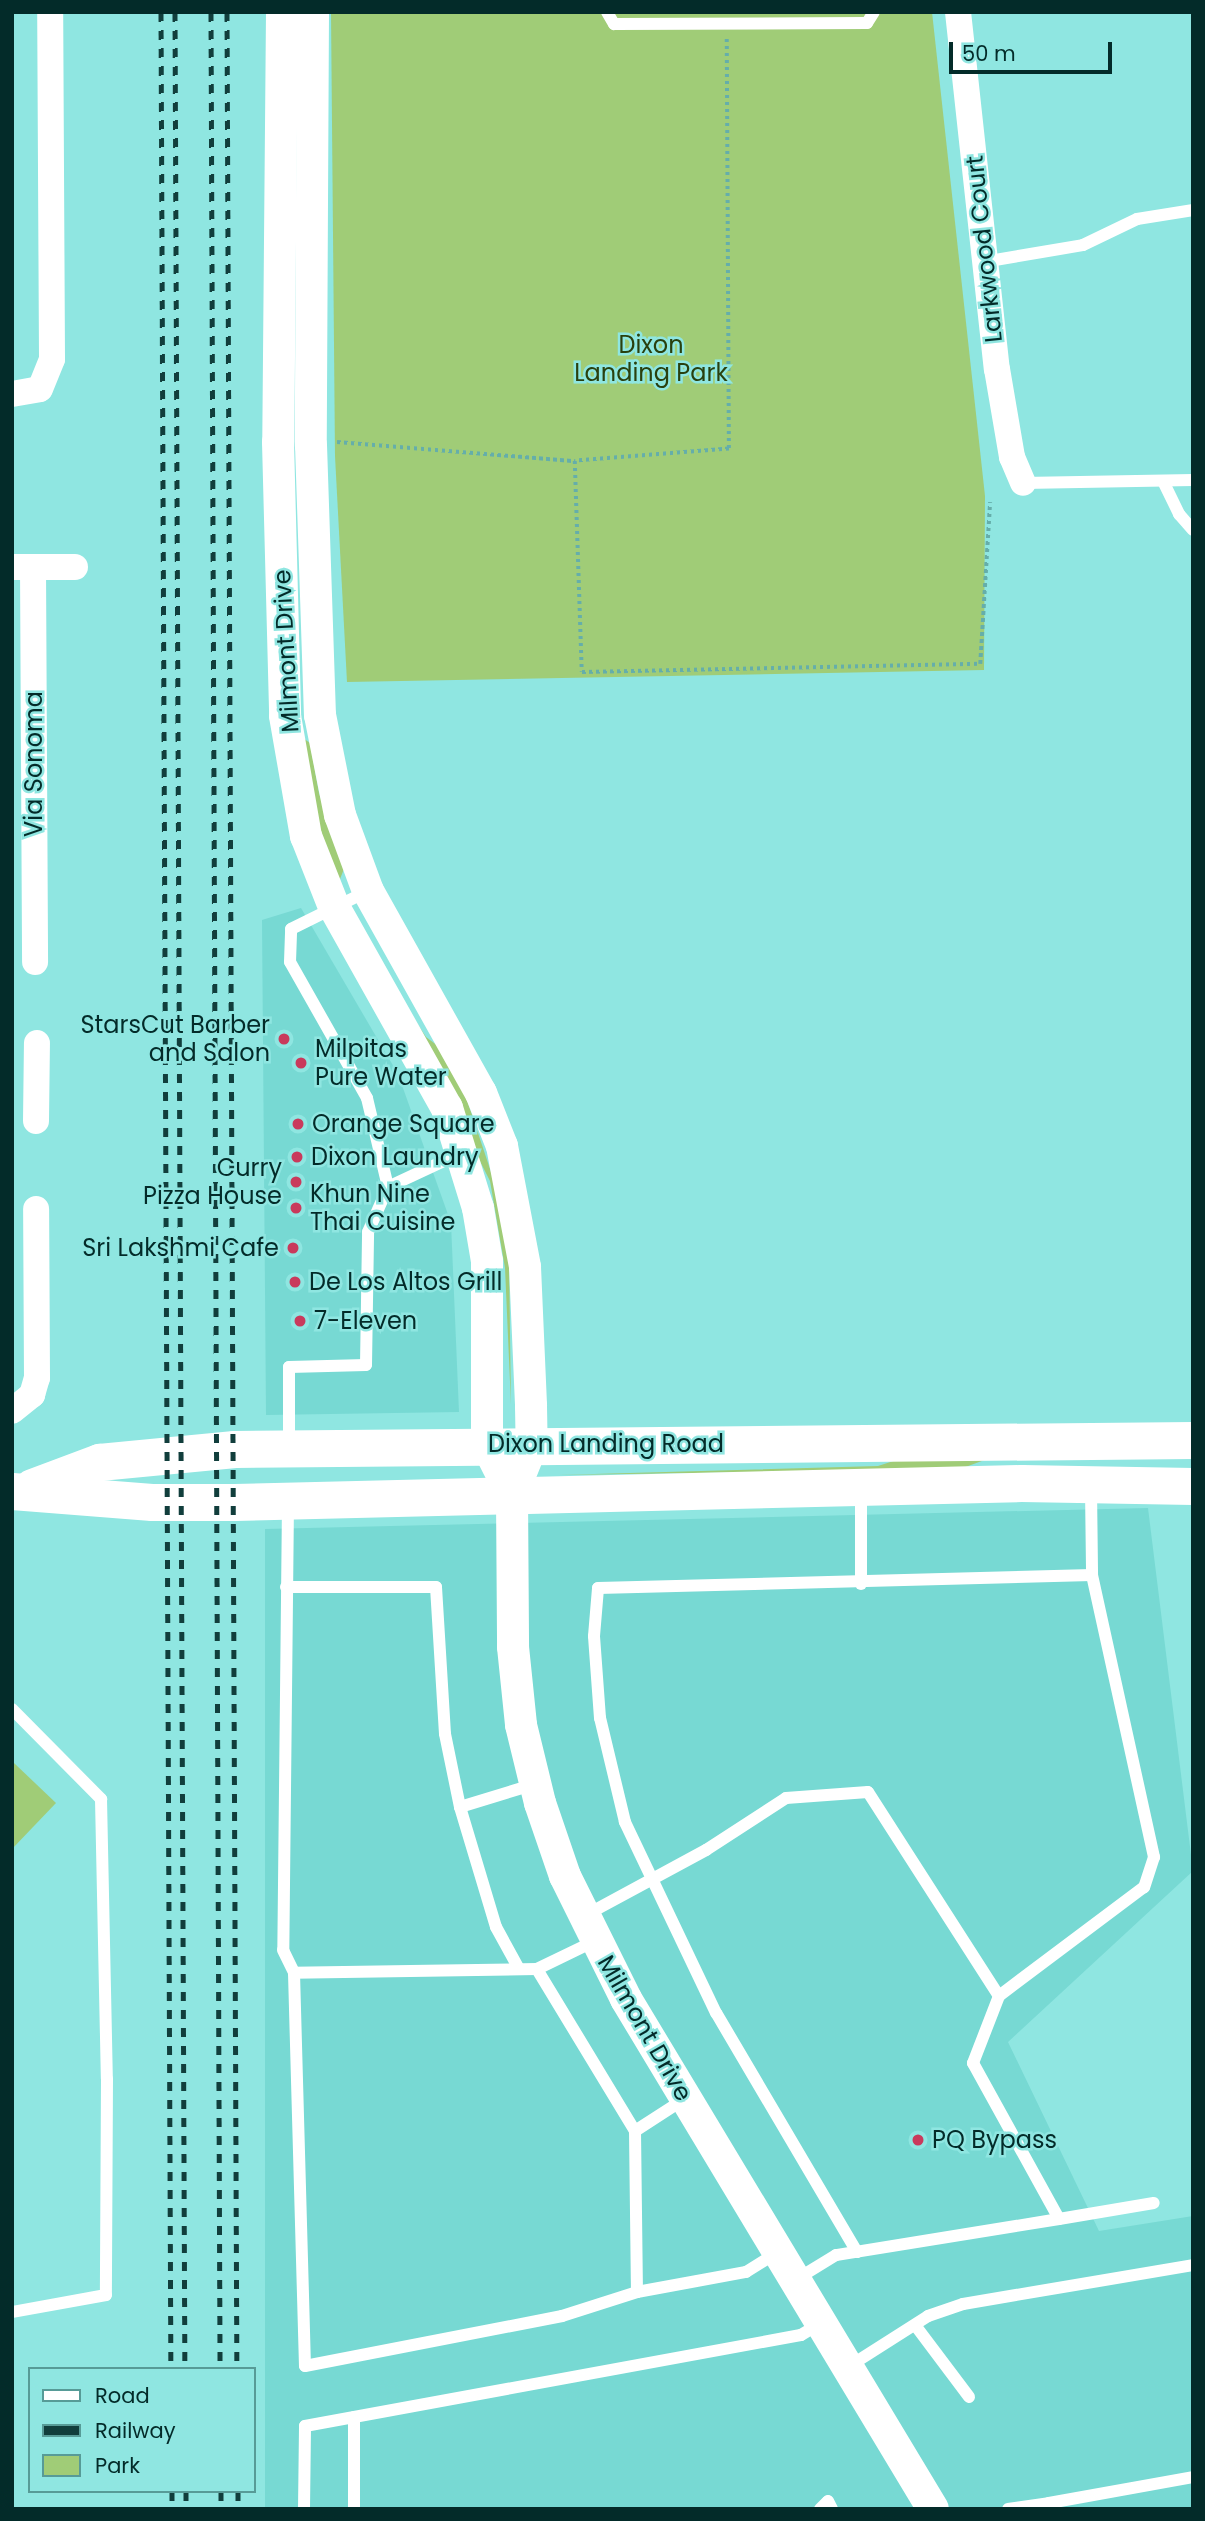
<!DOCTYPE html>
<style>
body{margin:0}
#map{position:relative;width:1205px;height:2521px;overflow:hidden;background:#8fe6e1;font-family:Poppins,sans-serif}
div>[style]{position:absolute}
.built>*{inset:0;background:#77d9d3}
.green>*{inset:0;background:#a0cc77}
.path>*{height:3.5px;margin-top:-1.75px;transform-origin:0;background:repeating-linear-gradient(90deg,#65aeaa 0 3.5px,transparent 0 7px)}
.service>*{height:12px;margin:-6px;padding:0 6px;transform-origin:6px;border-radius:6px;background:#fff}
.minor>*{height:26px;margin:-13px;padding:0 13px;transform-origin:13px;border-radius:13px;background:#fff}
.tertiary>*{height:32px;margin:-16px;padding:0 16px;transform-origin:16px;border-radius:16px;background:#fff}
.secondary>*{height:37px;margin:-18.5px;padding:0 18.5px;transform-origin:18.5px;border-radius:18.5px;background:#fff}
.rail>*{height:5px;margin-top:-2.5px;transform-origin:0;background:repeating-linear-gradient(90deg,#113e3c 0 9px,transparent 0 18px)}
.dots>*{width:19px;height:19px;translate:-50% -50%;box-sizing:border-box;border:4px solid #8fe6e1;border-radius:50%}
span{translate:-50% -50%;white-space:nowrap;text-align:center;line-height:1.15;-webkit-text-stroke:5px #8fe6e1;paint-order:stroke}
.street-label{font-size:24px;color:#032b29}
.park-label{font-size:24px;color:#29400e}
.poi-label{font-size:24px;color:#032b29}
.right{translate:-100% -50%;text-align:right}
.left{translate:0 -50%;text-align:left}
.frame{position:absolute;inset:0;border:14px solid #032b29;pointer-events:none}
.legend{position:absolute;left:28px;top:2367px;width:228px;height:126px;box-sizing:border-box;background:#8fe6e1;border:2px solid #579b97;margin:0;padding:9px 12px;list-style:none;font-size:21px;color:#032b29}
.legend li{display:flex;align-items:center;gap:14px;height:35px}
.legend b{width:35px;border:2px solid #579b97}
.scale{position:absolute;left:949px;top:42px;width:163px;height:32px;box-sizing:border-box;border:4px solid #032b29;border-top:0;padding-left:9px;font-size:21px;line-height:24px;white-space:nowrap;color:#032b29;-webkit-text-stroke:5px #8fe6e1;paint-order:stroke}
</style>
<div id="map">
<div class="built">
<i style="clip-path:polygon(301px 908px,398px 1074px,451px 1223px,459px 1412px,266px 1415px,262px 920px)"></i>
<i style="clip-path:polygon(1148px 1508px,1193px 1871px,1008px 2042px,1099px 2231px,1193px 2216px,1193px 2509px,265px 2509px,265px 1529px)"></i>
</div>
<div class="green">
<i style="clip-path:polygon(331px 12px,932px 12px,985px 496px,984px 670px,347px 682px,335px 456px)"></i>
<i style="clip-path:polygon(303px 738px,310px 743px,319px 793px,344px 869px,340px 879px,334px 880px,295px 741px)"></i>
<i style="clip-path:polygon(387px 977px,426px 1037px,438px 1046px,466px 1097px,492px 1175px,509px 1259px,511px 1405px,505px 1268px,490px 1181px)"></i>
<i style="clip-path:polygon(912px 1455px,990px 1458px,960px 1469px,558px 1475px,878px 1466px)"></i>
<i style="clip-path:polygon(14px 1763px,56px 1803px,12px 1849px,12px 1766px)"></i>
</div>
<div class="path">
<i style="left:727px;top:39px;width:410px;rotate:89.7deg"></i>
<i style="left:729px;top:449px;width:154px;rotate:175.5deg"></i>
<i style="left:575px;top:461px;width:211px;rotate:88.1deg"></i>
<i style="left:582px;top:672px;width:398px;rotate:-1.2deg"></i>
<i style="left:980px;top:664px;width:162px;rotate:-86.5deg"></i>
<i style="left:337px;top:442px;width:239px;rotate:4.6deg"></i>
</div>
<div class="service">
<i style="left:607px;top:12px;width:14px;rotate:60deg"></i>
<i style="left:614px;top:24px;width:253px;rotate:-0.2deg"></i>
<i style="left:867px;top:23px;width:13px;rotate:-58deg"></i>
<i style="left:983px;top:262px;width:101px;rotate:-9.6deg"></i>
<i style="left:1083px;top:245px;width:60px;rotate:-25.7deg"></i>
<i style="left:1137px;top:219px;width:57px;rotate:-9.1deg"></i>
<i style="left:1163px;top:481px;width:37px;rotate:64deg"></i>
<i style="left:1179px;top:514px;width:21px;rotate:49deg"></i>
<i style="left:1023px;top:483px;width:170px;rotate:-1deg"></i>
<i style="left:388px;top:1187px;width:81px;rotate:-25deg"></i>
<i style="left:289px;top:1444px;width:77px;rotate:-90deg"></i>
<i style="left:289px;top:1367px;width:77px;rotate:-1.5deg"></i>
<i style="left:366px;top:1365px;width:133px;rotate:-89.1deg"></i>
<i style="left:368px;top:1232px;width:49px;rotate:-66deg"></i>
<i style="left:388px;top:1187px;width:91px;rotate:-103.3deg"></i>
<i style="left:367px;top:1098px;width:156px;rotate:-119.5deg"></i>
<i style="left:290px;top:962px;width:33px;rotate:-88deg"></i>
<i style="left:291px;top:929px;width:86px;rotate:-26.3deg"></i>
<i style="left:1091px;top:1488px;width:87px;rotate:89.3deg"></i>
<i style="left:861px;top:1490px;width:94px;rotate:90deg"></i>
<i style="left:288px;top:1503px;width:447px;rotate:90.6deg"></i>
<i style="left:283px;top:1950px;width:25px;rotate:64deg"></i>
<i style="left:286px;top:1587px;width:150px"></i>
<i style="left:436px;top:1587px;width:147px;rotate:86.5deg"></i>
<i style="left:445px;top:1734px;width:75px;rotate:78.4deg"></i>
<i style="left:460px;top:1807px;width:125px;rotate:73.3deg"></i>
<i style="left:496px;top:1927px;width:48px;rotate:61.3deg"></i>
<i style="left:12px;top:1709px;width:127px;rotate:45.3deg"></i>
<i style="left:101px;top:1799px;width:280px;rotate:88.8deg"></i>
<i style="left:107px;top:2079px;width:216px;rotate:90.3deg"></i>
<i style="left:106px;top:2295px;width:96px;rotate:169.7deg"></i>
<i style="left:460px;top:1807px;width:78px;rotate:-17deg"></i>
<i style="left:584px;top:1916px;width:139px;rotate:-28.4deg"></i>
<i style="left:706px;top:1850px;width:95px;rotate:-33deg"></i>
<i style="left:786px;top:1798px;width:82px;rotate:-4.2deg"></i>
<i style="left:868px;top:1792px;width:242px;rotate:57.3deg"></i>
<i style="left:999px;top:1996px;width:72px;rotate:111.2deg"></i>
<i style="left:973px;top:2063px;width:178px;rotate:61.1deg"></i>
<i style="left:1059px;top:2219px;width:226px;rotate:170.8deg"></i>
<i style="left:836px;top:2255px;width:48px;rotate:148.6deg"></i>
<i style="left:537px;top:1969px;width:64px;rotate:-25.8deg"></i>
<i style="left:686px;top:2098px;width:61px;rotate:147.1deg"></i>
<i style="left:635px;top:2131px;width:161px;rotate:89.3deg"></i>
<i style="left:637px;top:2292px;width:111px;rotate:-10.4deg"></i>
<i style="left:746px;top:2272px;width:38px;rotate:-32deg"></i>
<i style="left:635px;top:2131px;width:189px;rotate:-121.2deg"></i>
<i style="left:537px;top:1969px;width:243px;rotate:179.1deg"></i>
<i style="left:294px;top:1973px;width:393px;rotate:88.4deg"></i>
<i style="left:305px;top:2366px;width:262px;rotate:-11deg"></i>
<i style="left:562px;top:2316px;width:79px;rotate:-17.7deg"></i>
<i style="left:1059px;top:2219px;width:96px;rotate:-9.6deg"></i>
<i style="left:857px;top:2252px;width:277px;rotate:-120.5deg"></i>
<i style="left:716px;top:2013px;width:212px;rotate:-115.5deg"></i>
<i style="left:625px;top:1822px;width:107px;rotate:-103.5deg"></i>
<i style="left:600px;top:1718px;width:82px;rotate:-94.2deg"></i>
<i style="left:594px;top:1636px;width:48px;rotate:-85.2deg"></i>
<i style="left:598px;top:1588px;width:494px;rotate:-1.5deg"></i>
<i style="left:1092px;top:1575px;width:289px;rotate:77.6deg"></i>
<i style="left:1154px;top:1857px;width:32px;rotate:108deg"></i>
<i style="left:1144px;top:1887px;width:181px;rotate:143.1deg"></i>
<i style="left:915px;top:2325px;width:90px;rotate:53.1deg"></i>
<i style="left:848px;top:2367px;width:95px;rotate:-32.5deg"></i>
<i style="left:928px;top:2316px;width:37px;rotate:-19deg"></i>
<i style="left:963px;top:2304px;width:233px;rotate:-9.6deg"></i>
<i style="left:354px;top:2417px;width:92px;rotate:90deg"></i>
<i style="left:304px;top:2509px;width:83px;rotate:-89.3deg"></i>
<i style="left:305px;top:2426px;width:504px;rotate:-10.4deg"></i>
<i style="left:801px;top:2335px;width:23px;rotate:-31deg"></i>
<i style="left:820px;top:2509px;width:11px;rotate:-45deg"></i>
<i style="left:828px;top:2501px;width:9px;rotate:63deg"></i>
<i style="left:1008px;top:2509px;width:41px;rotate:-8.3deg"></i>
<i style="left:1051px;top:2509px;width:6px;rotate:-108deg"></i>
<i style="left:1049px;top:2503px;width:146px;rotate:-10.2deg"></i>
</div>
<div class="minor">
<i style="left:958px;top:12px;width:359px;rotate:83.8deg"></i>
<i style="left:997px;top:369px;width:89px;rotate:80.3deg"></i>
<i style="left:1012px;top:457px;width:28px;rotate:67deg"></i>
<i style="left:12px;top:394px;width:28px;rotate:-10deg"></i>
<i style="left:40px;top:389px;width:32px;rotate:-68deg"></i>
<i style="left:52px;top:359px;width:347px;rotate:-90.3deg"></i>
<i style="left:12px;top:567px;width:63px"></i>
<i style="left:33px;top:567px;width:395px;rotate:89.7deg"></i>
<i style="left:36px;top:1121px;width:78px;rotate:-89.3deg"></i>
<i style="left:12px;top:1411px;width:26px;rotate:-39deg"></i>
<i style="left:32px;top:1395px;width:18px;rotate:-74deg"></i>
<i style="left:37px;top:1378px;width:169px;rotate:-90.3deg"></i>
</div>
<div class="tertiary">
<i style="left:282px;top:12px;width:430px;rotate:90.5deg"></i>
<i style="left:278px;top:442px;width:274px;rotate:88.5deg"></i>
<i style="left:285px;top:716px;width:122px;rotate:80.1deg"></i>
<i style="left:306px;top:836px;width:76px;rotate:68.5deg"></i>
<i style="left:334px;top:907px;width:231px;rotate:60.7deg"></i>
<i style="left:447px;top:1108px;width:105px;rotate:72.8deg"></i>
<i style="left:478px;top:1208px;width:54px;rotate:80.4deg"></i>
<i style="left:487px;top:1261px;width:184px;rotate:90deg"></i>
<i style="left:487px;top:1445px;width:56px;rotate:63.4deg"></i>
<i style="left:313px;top:12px;width:433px;rotate:90.3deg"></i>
<i style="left:311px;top:445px;width:270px;rotate:88.1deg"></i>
<i style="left:320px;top:715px;width:102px;rotate:78.7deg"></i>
<i style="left:340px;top:815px;width:81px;rotate:69.8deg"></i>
<i style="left:368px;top:891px;width:231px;rotate:60.8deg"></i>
<i style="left:481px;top:1093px;width:57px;rotate:68.4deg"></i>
<i style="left:502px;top:1146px;width:123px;rotate:79.2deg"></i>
<i style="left:525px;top:1267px;width:139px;rotate:87.5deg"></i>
<i style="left:531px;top:1406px;width:39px;rotate:89deg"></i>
<i style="left:532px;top:1445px;width:54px;rotate:111.8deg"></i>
<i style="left:512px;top:1495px;width:152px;rotate:89.6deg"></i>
<i style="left:513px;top:1647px;width:78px;rotate:84.1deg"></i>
<i style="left:521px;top:1725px;width:80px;rotate:76.3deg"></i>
<i style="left:540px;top:1803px;width:77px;rotate:71.1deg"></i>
<i style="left:565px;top:1876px;width:137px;rotate:63.6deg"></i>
<i style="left:626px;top:1999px;width:595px;rotate:58.95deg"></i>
</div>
<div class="secondary">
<i style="left:32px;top:1487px;width:72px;rotate:-20.5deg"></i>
<i style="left:99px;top:1462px;width:136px;rotate:-5.5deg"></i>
<i style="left:234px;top:1449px;width:959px;rotate:-0.54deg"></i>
<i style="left:12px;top:1491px;width:140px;rotate:4.5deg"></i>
<i style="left:152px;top:1502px;width:82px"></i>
<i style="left:234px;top:1502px;width:787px;rotate:-1.38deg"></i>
<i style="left:1021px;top:1483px;width:172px;rotate:1deg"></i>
</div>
<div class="rail">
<i style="left:161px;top:12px;width:2357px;rotate:89.76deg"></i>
<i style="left:175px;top:12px;width:2357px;rotate:89.76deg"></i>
<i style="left:211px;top:12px;width:2357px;rotate:89.78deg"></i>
<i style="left:227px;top:12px;width:2357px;rotate:89.76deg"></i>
<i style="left:172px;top:2491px;width:18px;rotate:90deg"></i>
<i style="left:186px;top:2491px;width:18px;rotate:90deg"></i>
<i style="left:221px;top:2491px;width:18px;rotate:90deg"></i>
<i style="left:238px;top:2491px;width:18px;rotate:90deg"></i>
</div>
<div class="dots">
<i style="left:284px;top:1039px;background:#c93a5c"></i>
<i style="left:301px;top:1063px;background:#c93a5c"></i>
<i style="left:298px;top:1124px;background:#c93a5c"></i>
<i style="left:297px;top:1157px;background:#c93a5c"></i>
<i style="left:296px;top:1182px;background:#c93a5c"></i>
<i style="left:296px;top:1208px;background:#c93a5c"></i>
<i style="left:293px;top:1248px;background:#c93a5c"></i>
<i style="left:295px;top:1282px;background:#c93a5c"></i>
<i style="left:300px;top:1321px;background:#c93a5c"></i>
<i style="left:918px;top:2140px;background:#c93a5c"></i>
</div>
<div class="street-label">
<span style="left:984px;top:249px;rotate:-96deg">Larkwood Court</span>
<span style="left:286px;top:651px;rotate:-93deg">Milmont Drive</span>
<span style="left:34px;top:764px;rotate:-90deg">Via Sonoma</span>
<span style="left:606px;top:1444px">Dixon Landing Road</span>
<span style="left:645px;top:2028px;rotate:60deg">Milmont Drive</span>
</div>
<div class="park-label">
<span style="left:651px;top:359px">Dixon<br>Landing Park</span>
</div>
<div class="poi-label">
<span class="right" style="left:270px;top:1039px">StarsCut Barber<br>and Salon</span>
<span class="left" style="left:315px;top:1063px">Milpitas<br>Pure Water</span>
<span class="left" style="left:312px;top:1124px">Orange Square</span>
<span class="left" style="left:311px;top:1157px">Dixon Laundry</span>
<span class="right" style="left:282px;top:1182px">Curry<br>Pizza House</span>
<span class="left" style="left:310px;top:1208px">Khun Nine<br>Thai Cuisine</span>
<span class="right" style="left:279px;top:1248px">Sri Lakshmi Cafe</span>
<span class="left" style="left:309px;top:1282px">De Los Altos Grill</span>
<span class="left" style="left:314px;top:1321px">7-Eleven</span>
<span class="left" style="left:932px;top:2140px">PQ Bypass</span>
</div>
<div class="frame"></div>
<ul class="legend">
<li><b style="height:9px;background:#fff"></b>Road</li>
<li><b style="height:9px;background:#113e3c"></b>Railway</li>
<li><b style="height:19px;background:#a0cc77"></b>Park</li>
</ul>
<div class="scale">50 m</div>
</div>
